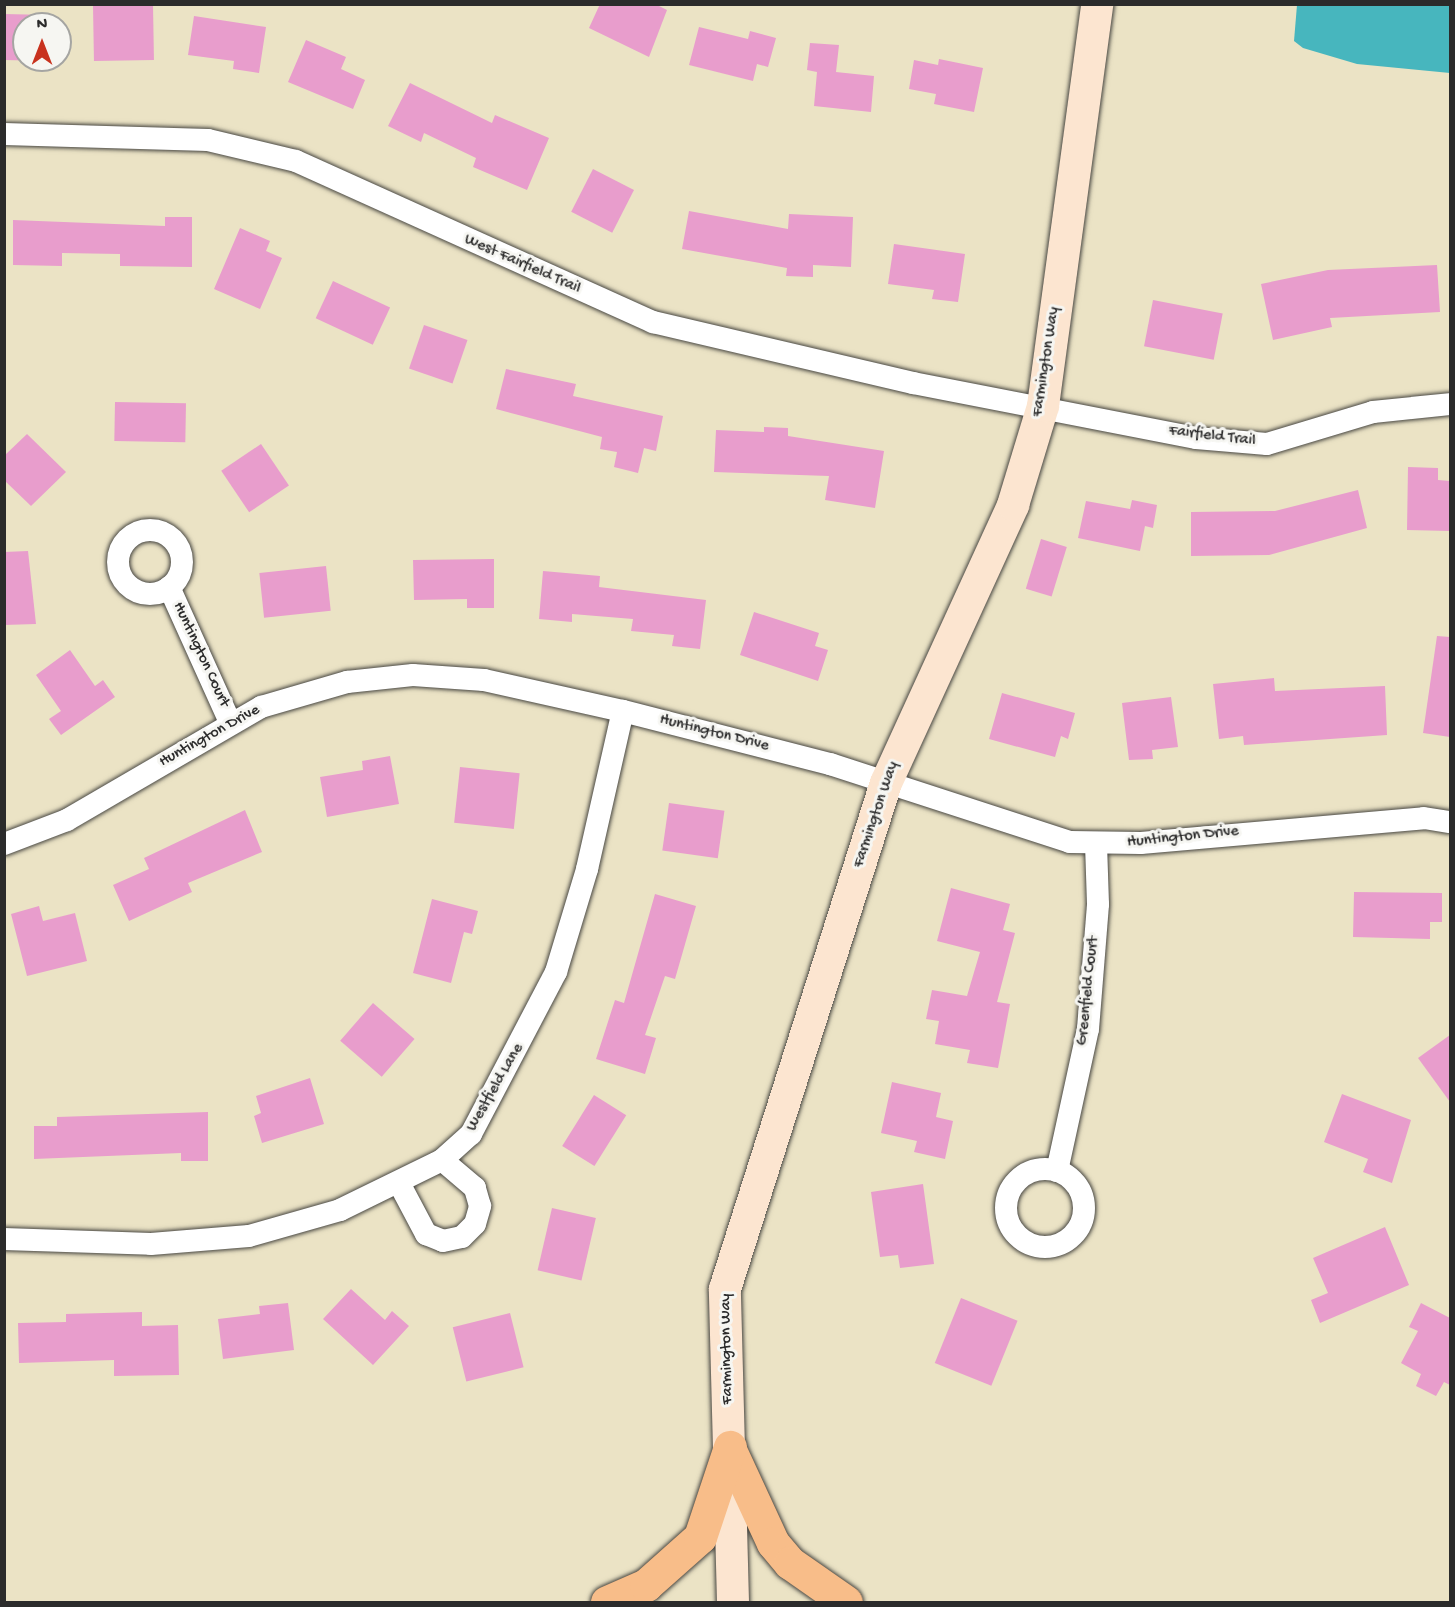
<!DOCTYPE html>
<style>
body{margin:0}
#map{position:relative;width:1455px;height:1607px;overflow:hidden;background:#ebe3c5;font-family:"Gochi Hand",sans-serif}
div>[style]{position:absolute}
.water>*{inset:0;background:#47b6be}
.building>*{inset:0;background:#e89dcc;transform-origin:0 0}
.roads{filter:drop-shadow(0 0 2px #484742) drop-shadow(0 0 2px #484742)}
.street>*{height:22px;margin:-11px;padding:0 11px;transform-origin:11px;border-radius:11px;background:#fff}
.street>.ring{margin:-11px;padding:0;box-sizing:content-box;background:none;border:22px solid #fff;border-radius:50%}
.secondary>*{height:32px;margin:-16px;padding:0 16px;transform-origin:16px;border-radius:16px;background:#fce5d0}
.primary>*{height:33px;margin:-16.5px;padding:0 16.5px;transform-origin:16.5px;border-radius:16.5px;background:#f8bd89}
span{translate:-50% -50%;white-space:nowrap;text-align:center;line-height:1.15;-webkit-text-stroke:6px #f6f6f2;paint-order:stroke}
.street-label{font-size:16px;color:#2b2b2b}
.frame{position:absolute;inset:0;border:6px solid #2b2b2b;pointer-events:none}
.north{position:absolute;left:12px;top:12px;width:60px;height:60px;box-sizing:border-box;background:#f6f6f2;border:2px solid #a5a5a2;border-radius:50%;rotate:0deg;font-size:16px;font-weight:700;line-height:24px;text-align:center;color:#2b2b2b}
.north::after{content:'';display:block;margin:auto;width:21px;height:27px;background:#c8321e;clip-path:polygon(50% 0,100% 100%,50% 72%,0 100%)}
</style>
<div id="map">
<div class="water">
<i style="clip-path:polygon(1297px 5px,1450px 5px,1450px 73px,1357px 64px,1303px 48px,1294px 41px)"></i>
</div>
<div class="building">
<i style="clip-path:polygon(600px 4px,655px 4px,667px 10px,649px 57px,589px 28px)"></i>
<i style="left:153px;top:5px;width:55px;height:60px;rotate:89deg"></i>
<i style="clip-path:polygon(4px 14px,49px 15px,48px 24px,24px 24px,24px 60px,48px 61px,4px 60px)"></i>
<i style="clip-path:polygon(194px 16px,266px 27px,259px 73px,233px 69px,234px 61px,188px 55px)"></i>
<i style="clip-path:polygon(699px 27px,748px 39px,750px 31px,776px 38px,768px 67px,757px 64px,753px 81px,689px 65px)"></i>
<i style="clip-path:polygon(306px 40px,346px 57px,341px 69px,365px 80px,353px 109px,288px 82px)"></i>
<i style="clip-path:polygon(810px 43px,839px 45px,836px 72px,874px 76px,871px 112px,814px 106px,817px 72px,807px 70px)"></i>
<i style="clip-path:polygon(939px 59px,983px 68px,974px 112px,934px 104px,936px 94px,909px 89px,914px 60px,938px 65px)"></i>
<i style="clip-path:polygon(410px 83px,492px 123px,495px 115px,549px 138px,527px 190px,473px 167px,476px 158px,424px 133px,421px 142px,388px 126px)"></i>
<i style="left:593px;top:169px;width:46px;height:48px;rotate:27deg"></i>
<i style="clip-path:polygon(689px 211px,788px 229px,789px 214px,853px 217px,851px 267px,813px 265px,813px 277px,786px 276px,787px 268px,682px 249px)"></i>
<i style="clip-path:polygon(165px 217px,192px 217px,192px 267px,120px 266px,120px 254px,62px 253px,62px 266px,13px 265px,13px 220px,165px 226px)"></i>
<i style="clip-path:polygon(240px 228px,270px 241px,266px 251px,282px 258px,260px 309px,214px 289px)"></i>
<i style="clip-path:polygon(894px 244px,965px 254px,958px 302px,932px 299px,934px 290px,888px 284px)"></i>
<i style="clip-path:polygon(1437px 265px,1440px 312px,1330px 318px,1332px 327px,1273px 340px,1261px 284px,1328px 270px)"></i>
<i style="left:333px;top:281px;width:63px;height:41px;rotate:25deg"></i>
<i style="left:1153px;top:300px;width:71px;height:47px;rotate:11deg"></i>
<i style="left:424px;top:325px;width:46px;height:46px;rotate:19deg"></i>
<i style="clip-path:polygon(506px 369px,576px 384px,573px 396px,663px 416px,656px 451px,644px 448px,638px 473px,614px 467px,617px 452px,600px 449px,602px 437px,496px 409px)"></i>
<i style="left:115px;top:402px;width:71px;height:39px;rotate:1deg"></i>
<i style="clip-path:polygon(764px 427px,788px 428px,788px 436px,884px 451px,875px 508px,825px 500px,829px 476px,714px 472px,716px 430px,764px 432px)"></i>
<i style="clip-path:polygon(27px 434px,66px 472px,31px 506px,4px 480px,4px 456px)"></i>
<i style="left:261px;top:444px;width:50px;height:48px;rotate:56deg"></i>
<i style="clip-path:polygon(1408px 467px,1438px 468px,1438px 480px,1450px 481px,1450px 531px,1407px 530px)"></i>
<i style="clip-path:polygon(1358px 490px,1367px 528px,1269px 555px,1191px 556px,1191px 512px,1275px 511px)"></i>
<i style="clip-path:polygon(1132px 500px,1157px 505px,1153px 528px,1145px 526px,1140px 551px,1078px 538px,1086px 501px,1130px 509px)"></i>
<i style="left:1041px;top:539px;width:27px;height:52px;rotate:17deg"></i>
<i style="clip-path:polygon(28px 551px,36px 624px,4px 625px,4px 552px)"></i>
<i style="clip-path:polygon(494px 559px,494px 608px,467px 608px,467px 599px,414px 600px,413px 560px)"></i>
<i style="left:326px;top:566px;width:45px;height:67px;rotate:84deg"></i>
<i style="clip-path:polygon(543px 571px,600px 576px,599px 587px,706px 600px,700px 649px,672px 646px,674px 635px,631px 631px,633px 619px,572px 614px,572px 622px,539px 619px)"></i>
<i style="clip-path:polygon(754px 612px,819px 633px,815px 646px,828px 650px,818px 681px,740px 655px)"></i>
<i style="clip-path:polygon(1437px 636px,1450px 637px,1450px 737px,1423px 733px)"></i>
<i style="clip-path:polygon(70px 650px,95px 686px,103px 680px,115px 697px,61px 735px,49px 719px,61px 711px,36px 675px)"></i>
<i style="clip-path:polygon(1274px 678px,1275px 691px,1385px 686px,1387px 735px,1244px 745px,1243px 736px,1219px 739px,1213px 684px)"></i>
<i style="clip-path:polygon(1002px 693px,1075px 713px,1068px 739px,1061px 736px,1055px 757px,989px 739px)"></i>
<i style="clip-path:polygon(1171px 697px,1178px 747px,1152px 750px,1153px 759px,1129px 760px,1122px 703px)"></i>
<i style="clip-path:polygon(390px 756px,399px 804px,327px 817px,320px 777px,363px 770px,362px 761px)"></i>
<i style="left:460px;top:767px;width:60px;height:56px;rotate:6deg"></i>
<i style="left:669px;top:803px;width:56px;height:48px;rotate:8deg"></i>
<i style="clip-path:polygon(245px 810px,262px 852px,188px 883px,192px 892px,129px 921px,113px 885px,149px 869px,144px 858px)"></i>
<i style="clip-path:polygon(951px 888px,1010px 904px,1003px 930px,1015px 933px,997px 1002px,1010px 1004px,998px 1068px,967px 1063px,970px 1050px,935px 1044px,939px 1021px,926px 1019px,932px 990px,967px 996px,980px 952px,937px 941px)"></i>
<i style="clip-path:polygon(1354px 892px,1442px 893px,1442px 922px,1430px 922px,1430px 939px,1353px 937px)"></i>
<i style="clip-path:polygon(655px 894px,696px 906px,675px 979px,665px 976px,645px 1035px,656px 1038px,645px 1074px,596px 1059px,615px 1000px,624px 1003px)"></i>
<i style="clip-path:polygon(432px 899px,478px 911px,472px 934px,464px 932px,451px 983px,413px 973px)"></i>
<i style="clip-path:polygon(39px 906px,43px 921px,75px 913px,87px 961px,27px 976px,11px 914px)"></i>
<i style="left:373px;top:1003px;width:55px;height:50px;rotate:41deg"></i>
<i style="clip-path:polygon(1450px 1035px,1450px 1102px,1418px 1058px)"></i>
<i style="clip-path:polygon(310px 1078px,324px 1124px,262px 1143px,254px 1116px,261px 1113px,256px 1096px)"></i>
<i style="clip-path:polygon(892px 1082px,941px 1093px,936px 1117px,953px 1121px,945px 1159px,914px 1152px,917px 1141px,881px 1133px)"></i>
<i style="clip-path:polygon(1342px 1094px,1411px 1120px,1392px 1183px,1363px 1172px,1368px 1159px,1324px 1142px)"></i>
<i style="left:594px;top:1095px;width:38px;height:60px;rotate:32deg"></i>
<i style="clip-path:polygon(208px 1112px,208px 1161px,181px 1161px,181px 1153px,34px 1159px,34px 1126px,57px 1126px,57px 1117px)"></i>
<i style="clip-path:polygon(923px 1184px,934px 1264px,900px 1268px,898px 1255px,880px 1257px,871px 1192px)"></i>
<i style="left:552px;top:1208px;width:45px;height:64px;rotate:13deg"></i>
<i style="clip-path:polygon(1385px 1227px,1409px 1285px,1320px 1323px,1311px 1300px,1328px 1293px,1313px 1258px)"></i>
<i style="clip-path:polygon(351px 1289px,385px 1320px,392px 1311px,409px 1326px,373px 1365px,323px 1319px)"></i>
<i style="left:961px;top:1298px;width:61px;height:70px;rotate:22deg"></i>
<i style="clip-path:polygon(288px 1303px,294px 1350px,223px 1359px,218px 1319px,260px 1314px,259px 1306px)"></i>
<i style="clip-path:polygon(1421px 1303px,1450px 1318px,1450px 1385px,1444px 1382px,1436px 1396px,1416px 1386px,1421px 1374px,1401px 1363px,1418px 1331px,1409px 1327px)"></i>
<i style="clip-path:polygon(142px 1312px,142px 1326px,178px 1325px,179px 1375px,114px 1376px,114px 1360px,19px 1363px,18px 1323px,66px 1322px,66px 1314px)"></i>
<i style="left:510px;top:1313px;width:56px;height:59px;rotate:76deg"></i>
</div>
<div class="roads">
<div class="street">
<i style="left:4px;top:134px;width:204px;rotate:1.7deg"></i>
<i style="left:208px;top:140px;width:90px;rotate:13.4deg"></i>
<i style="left:296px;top:161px;width:392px;rotate:24.3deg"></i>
<i style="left:653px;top:322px;width:267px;rotate:13.2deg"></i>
<i style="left:913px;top:383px;width:288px;rotate:11deg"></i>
<i style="left:1196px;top:438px;width:71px;rotate:4.8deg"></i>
<i style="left:1267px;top:444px;width:111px;rotate:-16.8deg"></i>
<i style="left:1373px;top:412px;width:77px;rotate:-5.9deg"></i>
<i class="ring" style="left:118px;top:530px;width:42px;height:42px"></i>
<i style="left:169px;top:587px;width:148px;rotate:65.7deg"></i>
<i style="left:4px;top:844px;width:67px;rotate:-20.9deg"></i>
<i style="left:67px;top:820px;width:225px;rotate:-30.2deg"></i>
<i style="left:261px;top:707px;width:90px;rotate:-16.2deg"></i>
<i style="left:347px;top:682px;width:66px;rotate:-6.1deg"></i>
<i style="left:413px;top:675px;width:71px;rotate:4deg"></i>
<i style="left:484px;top:680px;width:142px;rotate:12.6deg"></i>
<i style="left:623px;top:711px;width:214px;rotate:14.4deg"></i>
<i style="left:830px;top:764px;width:252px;rotate:18deg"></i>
<i style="left:1070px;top:842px;width:71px;rotate:0.8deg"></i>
<i style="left:1141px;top:843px;width:284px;rotate:-5deg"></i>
<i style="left:1424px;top:818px;width:26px;rotate:9deg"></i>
<i class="ring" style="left:1006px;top:1169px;width:56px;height:56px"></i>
<i style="left:1057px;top:1171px;width:145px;rotate:-77.7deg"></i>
<i style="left:1088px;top:1029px;width:125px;rotate:-85.4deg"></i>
<i style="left:1098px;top:904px;width:59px;rotate:-91.9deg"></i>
<i style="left:399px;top:1183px;width:58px;rotate:62.1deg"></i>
<i style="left:426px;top:1234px;width:18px;rotate:22deg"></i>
<i style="left:443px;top:1241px;width:19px;rotate:-12deg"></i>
<i style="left:462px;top:1237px;width:18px;rotate:-45deg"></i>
<i style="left:475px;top:1224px;width:19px;rotate:-74deg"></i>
<i style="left:480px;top:1206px;width:19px;rotate:-106deg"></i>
<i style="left:475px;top:1188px;width:43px;rotate:-139.7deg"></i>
<i style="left:4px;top:1239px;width:147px;rotate:1.9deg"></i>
<i style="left:151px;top:1244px;width:98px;rotate:-4.7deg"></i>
<i style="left:249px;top:1236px;width:95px;rotate:-15.9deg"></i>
<i style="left:340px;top:1210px;width:114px;rotate:-26.1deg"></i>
<i style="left:442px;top:1160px;width:39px;rotate:-42deg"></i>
<i style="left:471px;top:1134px;width:183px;rotate:-62.3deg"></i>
<i style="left:556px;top:972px;width:108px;rotate:-73.2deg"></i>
<i style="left:587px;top:869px;width:162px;rotate:-77.2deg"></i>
</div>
<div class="secondary">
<i style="left:733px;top:1602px;width:313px;rotate:-91.5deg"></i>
<i style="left:725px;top:1289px;width:531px;rotate:-72.35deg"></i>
<i style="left:886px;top:783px;width:306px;rotate:-65.4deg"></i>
<i style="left:1013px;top:505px;width:103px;rotate:-73.1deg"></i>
<i style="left:1043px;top:406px;width:406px;rotate:-82.3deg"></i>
</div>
<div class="primary">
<i style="left:730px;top:1450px;width:102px;rotate:65.2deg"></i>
<i style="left:773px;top:1543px;width:26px;rotate:50deg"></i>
<i style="left:790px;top:1563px;width:68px;rotate:34.9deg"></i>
<i style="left:607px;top:1602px;width:43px;rotate:-23.6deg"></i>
<i style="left:646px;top:1585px;width:72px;rotate:-41.6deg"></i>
<i style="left:700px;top:1537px;width:95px;rotate:-71.6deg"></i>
</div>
</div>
<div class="street-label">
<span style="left:522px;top:265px;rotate:24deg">West Fairfield Trail</span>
<span style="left:1047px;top:362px;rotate:-81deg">Farmington Way</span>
<span style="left:1212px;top:437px;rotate:7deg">Fairfield Trail</span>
<span style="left:200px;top:655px;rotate:65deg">Huntington Court</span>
<span style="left:714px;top:734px;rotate:14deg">Huntington Drive</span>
<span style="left:210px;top:737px;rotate:-29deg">Huntington Drive</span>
<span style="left:877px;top:815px;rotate:-71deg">Farmington Way</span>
<span style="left:1183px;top:838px;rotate:-6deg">Huntington Drive</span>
<span style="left:1089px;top:991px;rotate:-84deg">Greenfield Court</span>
<span style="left:496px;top:1088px;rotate:-60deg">Westfield Lane</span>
<span style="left:728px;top:1349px;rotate:-91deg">Farmington Way</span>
</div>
<div class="frame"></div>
<div class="north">N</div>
</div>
